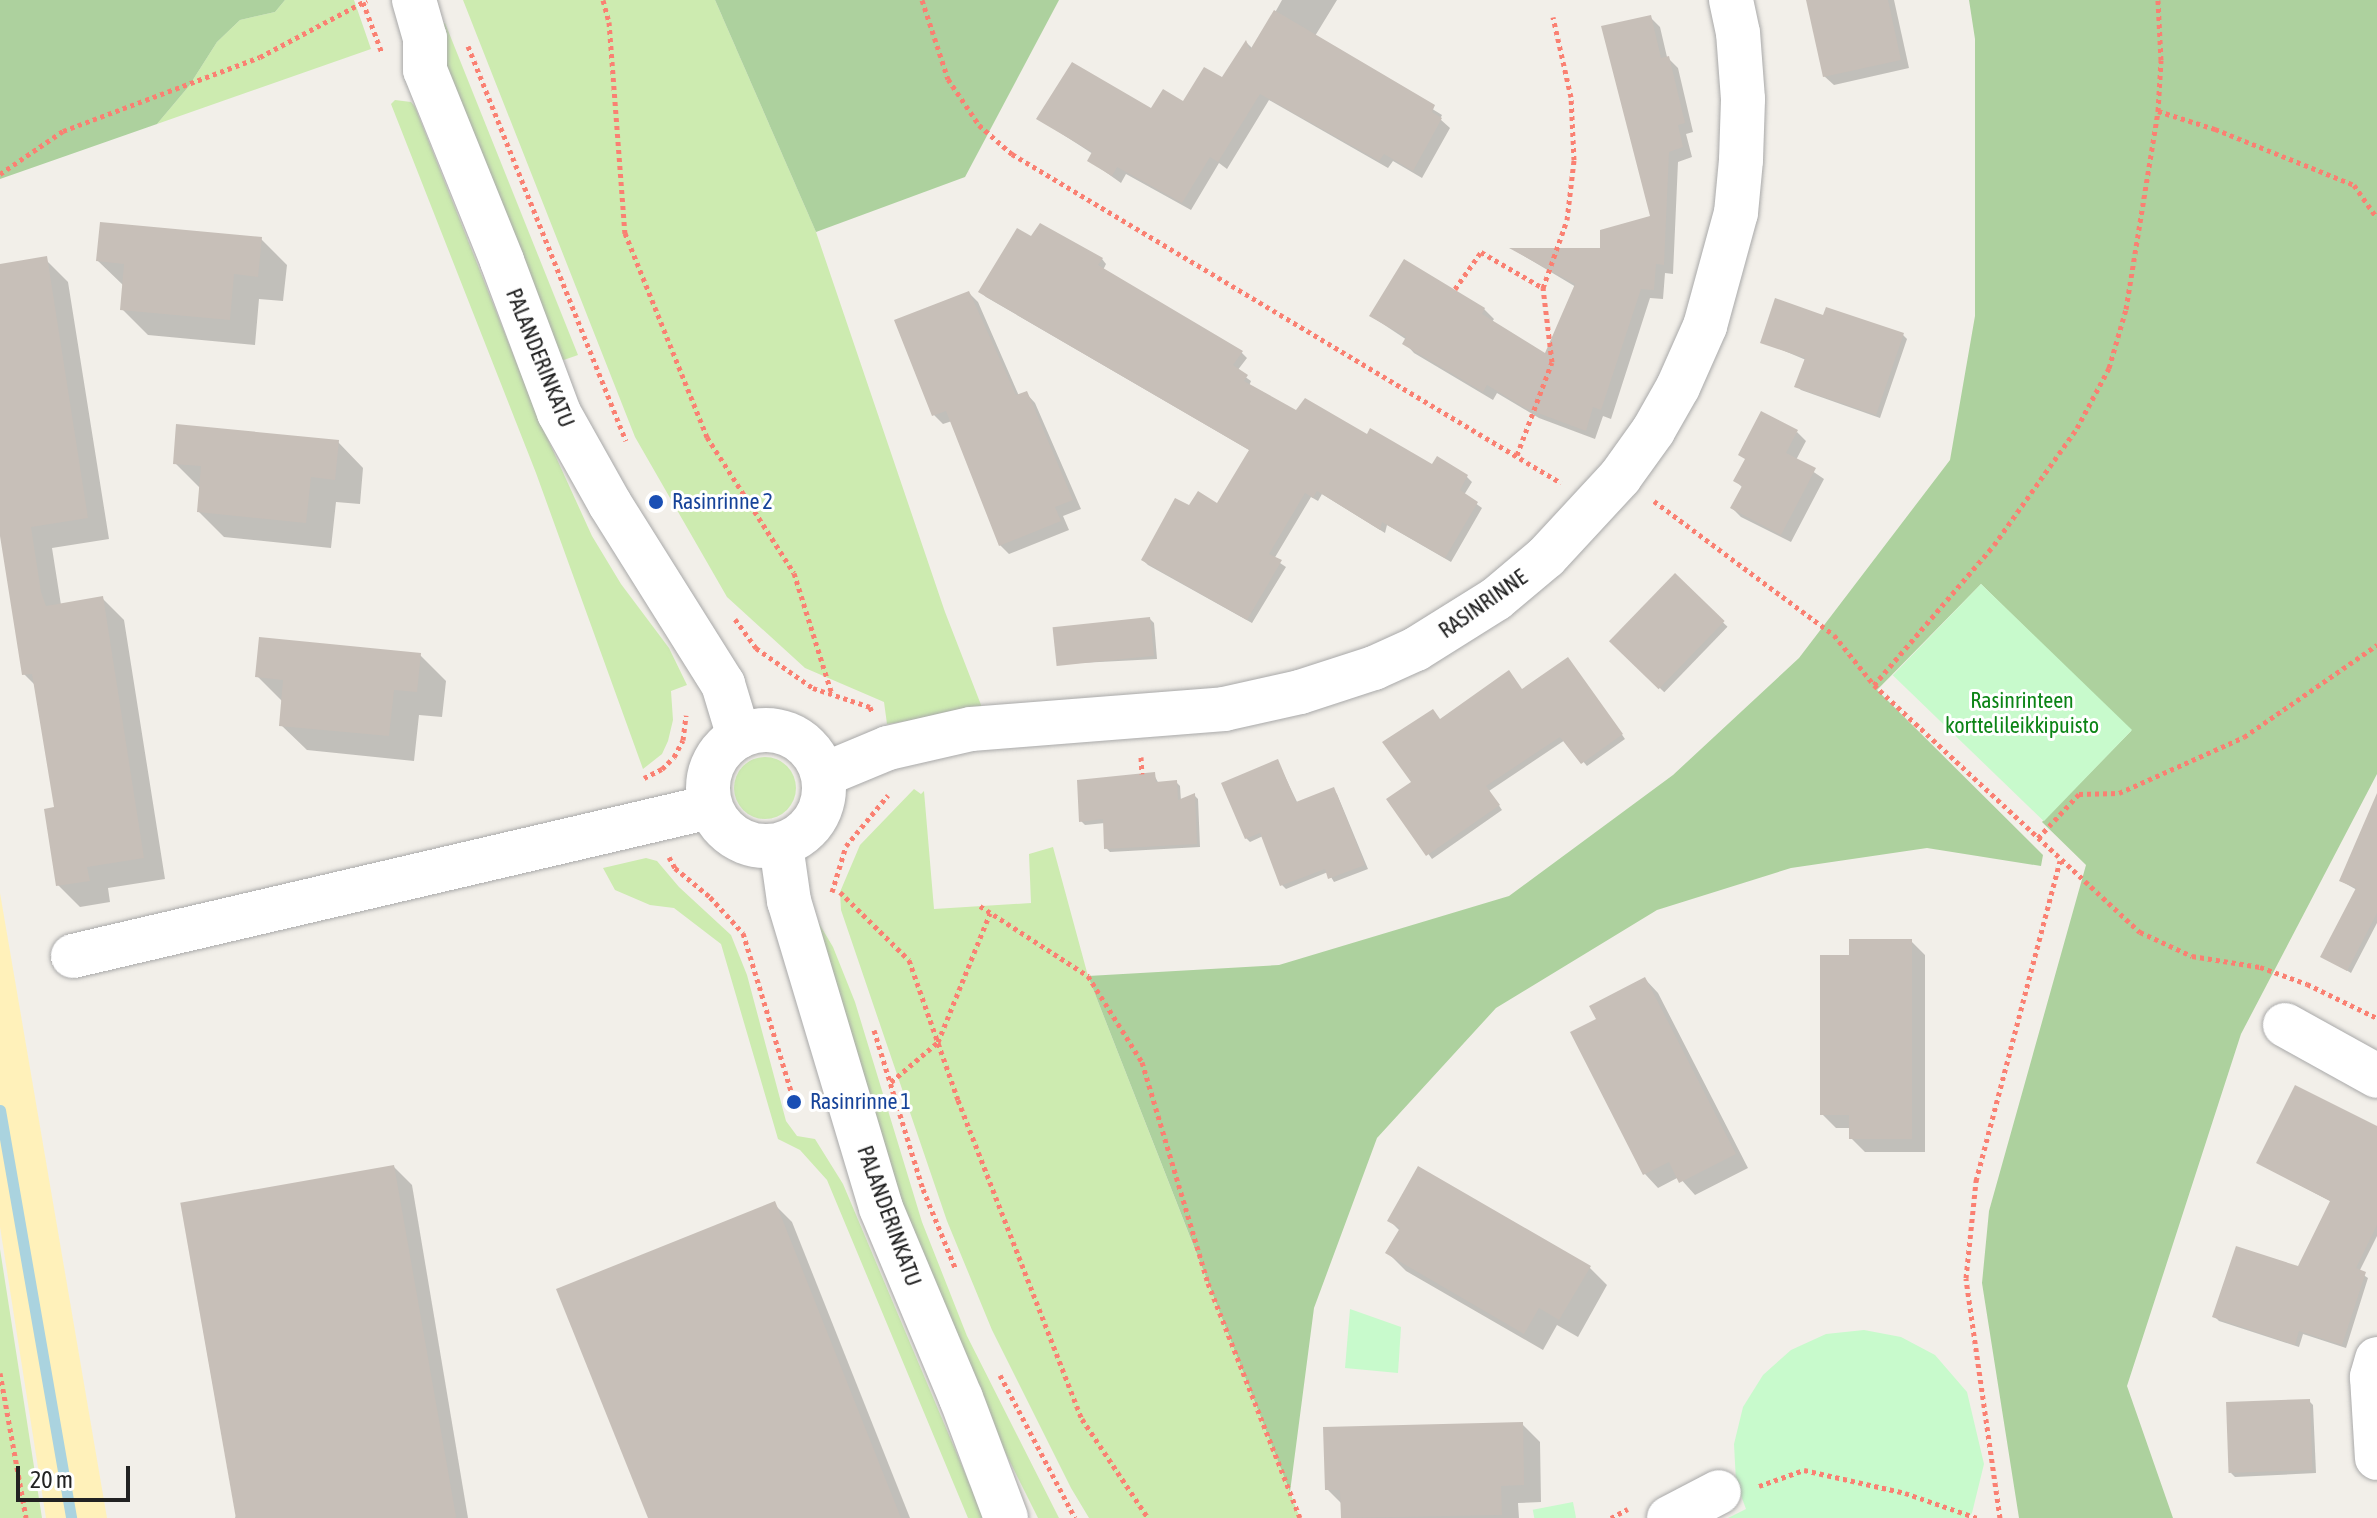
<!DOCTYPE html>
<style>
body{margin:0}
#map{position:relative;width:2377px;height:1518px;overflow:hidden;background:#f2efe9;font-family:"Asap Condensed",sans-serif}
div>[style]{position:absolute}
.grass>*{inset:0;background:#cdebb0}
.round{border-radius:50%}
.forest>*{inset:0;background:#add19e}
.sand>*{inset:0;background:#fff1ba}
.park>*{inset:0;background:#c8facc;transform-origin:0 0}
.shadow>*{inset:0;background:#0003;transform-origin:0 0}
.stream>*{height:11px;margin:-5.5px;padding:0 5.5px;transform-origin:5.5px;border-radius:5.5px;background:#aad3df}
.building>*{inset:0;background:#c7bfb8;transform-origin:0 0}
.path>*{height:5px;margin-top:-2.5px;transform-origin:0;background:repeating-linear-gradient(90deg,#fa8072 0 4px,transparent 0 8px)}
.roads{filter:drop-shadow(0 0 2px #a9a9a9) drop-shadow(0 0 2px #a9a9a9)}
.minor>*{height:44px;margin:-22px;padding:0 22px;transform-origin:22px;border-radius:22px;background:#fff}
.minor>.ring{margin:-22px;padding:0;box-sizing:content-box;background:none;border:44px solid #fff;border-radius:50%}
.dots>*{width:22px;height:22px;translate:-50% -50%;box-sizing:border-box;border:4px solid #fff;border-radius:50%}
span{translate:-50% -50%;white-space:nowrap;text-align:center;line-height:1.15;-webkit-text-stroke:6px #fff;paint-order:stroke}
.street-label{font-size:22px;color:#222}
.transit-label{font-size:22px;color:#164399}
.left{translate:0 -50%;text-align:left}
.park-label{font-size:22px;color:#0c8416}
.scale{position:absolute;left:16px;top:1466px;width:114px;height:36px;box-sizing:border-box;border:4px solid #222;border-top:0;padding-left:10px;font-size:24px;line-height:28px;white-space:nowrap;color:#222;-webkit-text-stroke:6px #fff;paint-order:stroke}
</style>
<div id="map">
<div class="grass">
<i style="clip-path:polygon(285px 0,354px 0,371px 49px,157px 124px,189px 86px,217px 42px,240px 20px,275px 12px)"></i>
<i style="clip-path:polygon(463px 0,715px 0,816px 232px,945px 612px,983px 710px,887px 724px,884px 702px,805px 668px,727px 597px,635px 437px)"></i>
<i style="clip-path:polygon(445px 23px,578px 355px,558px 362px,441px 59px,437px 26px)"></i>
<i style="clip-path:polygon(395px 100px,411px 102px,415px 107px,540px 422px,592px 536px,621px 584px,669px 648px,687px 685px,671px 691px,673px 720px,668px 741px,662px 754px,643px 769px,536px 473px,391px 104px)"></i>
<i class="round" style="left:734px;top:757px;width:62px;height:62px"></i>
<i style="clip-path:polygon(914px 789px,921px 794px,924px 791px,934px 909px,1031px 903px,1029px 854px,1053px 847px,1088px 976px,1300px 1518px,1089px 1518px,1071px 1488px,992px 1330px,947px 1221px,841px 910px,840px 892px,860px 845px)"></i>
<i style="clip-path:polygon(646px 858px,657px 861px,679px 887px,731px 935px,747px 975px,786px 1121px,797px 1136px,815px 1139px,843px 1184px,984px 1518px,968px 1518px,827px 1180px,800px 1150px,778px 1139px,721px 944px,674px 908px,650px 905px,615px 890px,603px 868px)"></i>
<i style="clip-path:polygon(817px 920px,833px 947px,855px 1002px,922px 1222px,967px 1336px,1059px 1518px,1038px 1518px,945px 1332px,898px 1215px)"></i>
<i style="clip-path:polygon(0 1249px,42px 1518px,0 1518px)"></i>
</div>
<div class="forest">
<i style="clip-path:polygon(0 0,285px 0,275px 12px,240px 20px,217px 42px,189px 86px,157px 124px,0 179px)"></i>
<i style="clip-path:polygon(715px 0,1059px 0,965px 177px,816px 232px)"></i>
<i style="clip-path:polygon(1969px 0,2377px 0,2377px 774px,2241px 1034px,2127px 1386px,2173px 1518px,2019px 1518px,1982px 1283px,1989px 1211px,2086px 865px,2042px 822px,2131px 731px,1981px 584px,1877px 690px,2043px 855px,2041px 866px,1927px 848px,1791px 868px,1657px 910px,1496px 1008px,1377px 1138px,1314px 1308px,1290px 1492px,1088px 976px,1279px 965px,1509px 896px,1673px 775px,1799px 658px,1950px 460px,1975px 316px,1975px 39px)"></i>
</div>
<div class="sand">
<i style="clip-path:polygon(0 893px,18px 998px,107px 1518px,46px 1518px,0 1227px)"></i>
</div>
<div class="park">
<i style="left:1981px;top:584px;width:210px;height:127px;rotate:44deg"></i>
<i style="clip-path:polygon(1350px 1309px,1401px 1327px,1398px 1373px,1345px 1368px)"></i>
<i style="clip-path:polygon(1864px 1330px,1901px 1337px,1935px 1355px,1967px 1392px,1984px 1464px,1972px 1513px,1968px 1518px,1728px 1518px,1746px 1509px,1736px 1482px,1734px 1444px,1743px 1407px,1763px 1375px,1791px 1350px,1826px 1334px)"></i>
<i style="left:1573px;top:1502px;width:16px;height:41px;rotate:79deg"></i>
</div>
<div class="shadow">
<i style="clip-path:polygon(1282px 0,1337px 0,1315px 36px,1442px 115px,1440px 119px,1450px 128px,1422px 178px,1393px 161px,1388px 168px,1269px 100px,1227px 169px,1219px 163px,1191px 210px,1126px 174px,1121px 183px,1090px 161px,1093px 154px,1039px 119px,1152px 111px,1183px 104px,1223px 80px,1247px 43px,1254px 50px)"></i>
<i style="clip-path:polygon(1808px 0,1894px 0,1909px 68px,1834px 85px,1824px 76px)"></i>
<i style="clip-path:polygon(1650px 17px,1660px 27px,1667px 57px,1678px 68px,1693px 132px,1686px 134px,1692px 157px,1678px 162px,1673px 274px,1665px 273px,1663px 299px,1650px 298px,1611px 419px,1603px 416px,1595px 439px,1539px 418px,1497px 393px,1493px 400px,1414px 353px,1405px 343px,1407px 340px,1371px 316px,1484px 309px,1494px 319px,1492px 322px,1546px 356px,1576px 287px,1514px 250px,1602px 250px,1652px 217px)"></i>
<i style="clip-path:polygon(261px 239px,287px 265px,283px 301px,259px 299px,255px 345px,148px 335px,122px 309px,124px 286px,98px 261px)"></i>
<i style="clip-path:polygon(1031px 239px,1102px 259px,1106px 264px,1103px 270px,1242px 353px,1247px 358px,1237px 371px,1251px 381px,1249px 386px,1296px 412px,1367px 436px,1433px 467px,1467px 477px,1472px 482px,1464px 495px,1482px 508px,1451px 562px,1387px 525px,1385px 533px,1322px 494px,1318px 501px,1311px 497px,1274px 559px,1286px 567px,1252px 623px,1148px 565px,1143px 560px,1190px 508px,1217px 506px,1251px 451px,986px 297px,981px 292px)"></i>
<i style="clip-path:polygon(46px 260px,68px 282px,109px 539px,52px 548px,61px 605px,102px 598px,124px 620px,165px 879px,108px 888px,110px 902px,80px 907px,58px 885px,56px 809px,36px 686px,24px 674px,0 530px,0 266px)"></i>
<i style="clip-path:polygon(969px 293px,978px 302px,1019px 396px,1026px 393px,1035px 403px,1081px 509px,1063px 516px,1069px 530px,1009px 554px,1000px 545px,952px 421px,943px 424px,934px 415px)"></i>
<i style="clip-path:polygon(1825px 317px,1903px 335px,1907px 339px,1880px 418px,1801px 390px,1797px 386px,1806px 360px,1763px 342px)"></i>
<i style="clip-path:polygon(1797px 432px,1806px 441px,1796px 460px,1824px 479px,1791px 542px,1741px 517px,1732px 508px,1743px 488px,1736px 481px)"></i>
<i style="clip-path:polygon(338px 442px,363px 468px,360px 504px,336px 502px,331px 548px,224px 537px,199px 512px,201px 489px,175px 463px)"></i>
<i style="left:1675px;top:576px;width:73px;height:91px;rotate:44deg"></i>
<i style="clip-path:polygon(1150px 619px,1154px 623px,1157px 659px,1061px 664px,1057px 660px)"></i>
<i style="clip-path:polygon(420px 655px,446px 681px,442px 717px,419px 715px,414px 761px,307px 750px,281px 725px,283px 702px,257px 676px)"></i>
<i style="clip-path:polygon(1571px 663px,1625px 739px,1587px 766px,1565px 740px,1489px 791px,1502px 810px,1432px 859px,1389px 799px,1414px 782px,1440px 721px,1523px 691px)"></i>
<i style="clip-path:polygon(1278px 762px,1298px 804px,1333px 790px,1337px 794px,1368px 869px,1334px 882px,1328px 872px,1286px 889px,1282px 885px,1263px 836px,1250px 842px,1246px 838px)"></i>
<i style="clip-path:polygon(1154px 775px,1159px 784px,1176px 782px,1180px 786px,1181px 801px,1195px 796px,1198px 799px,1200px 847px,1110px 852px,1106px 848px,1105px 823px,1085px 825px,1081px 821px)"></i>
<i style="clip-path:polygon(2377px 805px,2377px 923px,2351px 973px,2323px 956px,2357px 890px,2341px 881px)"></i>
<i style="clip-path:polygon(1911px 941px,1925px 955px,1925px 1152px,1865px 1152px,1851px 1138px,1851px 1128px,1836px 1128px,1822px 1114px,1851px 957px)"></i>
<i style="clip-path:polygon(1645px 979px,1658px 993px,1748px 1168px,1695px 1195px,1679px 1177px,1658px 1188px,1645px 1174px,1599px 1020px)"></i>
<i style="clip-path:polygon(2377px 1128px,2377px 1236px,2359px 1272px,2368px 1278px,2346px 1348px,2303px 1334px,2299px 1347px,2219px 1321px,2215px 1317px,2299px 1269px,2332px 1202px,2258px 1163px)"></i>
<i style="clip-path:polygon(394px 1167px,412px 1185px,468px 1518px,235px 1518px)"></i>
<i style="clip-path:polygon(774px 1204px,792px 1222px,910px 1518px,650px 1518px)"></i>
<i style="clip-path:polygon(1389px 1220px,1589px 1267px,1607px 1285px,1578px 1337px,1557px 1325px,1543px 1350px,1406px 1271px,1388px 1253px,1400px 1231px)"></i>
<i style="clip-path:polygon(2309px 1401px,2313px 1405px,2316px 1473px,2235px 1477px,2231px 1473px)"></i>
<i style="clip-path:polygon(1522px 1424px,1540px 1442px,1541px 1502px,1518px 1503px,1519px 1518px,1343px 1518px,1343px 1505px,1327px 1489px)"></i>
</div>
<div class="stream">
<i style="left:0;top:1110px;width:414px;rotate:80.1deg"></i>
</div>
<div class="building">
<i style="clip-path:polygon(1806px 0,1888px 0,1901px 60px,1823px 77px)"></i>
<i style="clip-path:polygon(1274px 10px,1435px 105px,1432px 112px,1442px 118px,1413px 171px,1384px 154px,1379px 161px,1260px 94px,1218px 162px,1210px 157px,1182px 203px,1117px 167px,1112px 176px,1087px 161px,1092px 152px,1036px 119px,1072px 62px,1151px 108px,1163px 89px,1183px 101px,1204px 67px,1222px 77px,1246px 40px,1250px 50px)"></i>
<i style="clip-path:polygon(1651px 15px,1661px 58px,1669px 56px,1685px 123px,1678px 125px,1683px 147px,1669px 152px,1664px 265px,1656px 264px,1654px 290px,1641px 289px,1601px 410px,1593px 407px,1586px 431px,1527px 409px,1487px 385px,1483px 392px,1402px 344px,1406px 337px,1369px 316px,1404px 259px,1485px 308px,1482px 314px,1545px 353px,1575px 284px,1509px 248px,1600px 248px,1600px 230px,1650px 216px,1601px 26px)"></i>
<i style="clip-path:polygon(100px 222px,262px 237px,258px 277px,234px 274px,230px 320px,120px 310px,124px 264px,96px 261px)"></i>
<i style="clip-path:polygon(1040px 223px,1103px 258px,1098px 265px,1243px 351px,1233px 365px,1248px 375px,1244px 381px,1296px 410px,1305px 398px,1367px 434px,1370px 428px,1432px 464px,1437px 456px,1468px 475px,1460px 490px,1478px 502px,1445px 558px,1382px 522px,1380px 530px,1317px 491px,1313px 498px,1305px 493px,1269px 554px,1282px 560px,1247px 620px,1141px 560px,1175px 498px,1189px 505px,1198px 491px,1217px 503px,1249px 450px,978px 292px,1017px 228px,1031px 236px)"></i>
<i style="clip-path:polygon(47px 256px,88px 518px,31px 527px,41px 592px,46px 606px,103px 596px,144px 858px,87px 867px,90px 881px,56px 886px,44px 809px,54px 807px,32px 674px,22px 675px,0 536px,0 264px)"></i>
<i style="clip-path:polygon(969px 291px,1016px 395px,1027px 391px,1073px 500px,1055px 507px,1061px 521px,999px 546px,946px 411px,932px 416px,894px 320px)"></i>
<i style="clip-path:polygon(1775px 298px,1823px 315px,1826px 307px,1904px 333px,1876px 415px,1794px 387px,1805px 358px,1760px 343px)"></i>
<i style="clip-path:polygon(1761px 411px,1798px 430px,1786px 453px,1816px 468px,1781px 535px,1730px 508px,1742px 486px,1733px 481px,1745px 459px,1738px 455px)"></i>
<i style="clip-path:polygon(176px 424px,339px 440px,335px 480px,311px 477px,306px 523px,197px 512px,201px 466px,173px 464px)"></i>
<i style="left:1675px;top:573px;width:69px;height:95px;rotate:44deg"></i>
<i style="left:1150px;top:617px;width:39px;height:98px;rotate:84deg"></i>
<i style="clip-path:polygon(259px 637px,421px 653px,417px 692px,394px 690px,389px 736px,279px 726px,283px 680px,255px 677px)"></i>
<i style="clip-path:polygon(1568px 657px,1623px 734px,1581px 764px,1560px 737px,1486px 786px,1500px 805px,1426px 856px,1386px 799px,1411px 782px,1382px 742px,1433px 709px,1440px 719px,1509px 670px,1522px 689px)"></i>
<i style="clip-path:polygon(1278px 759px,1296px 802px,1334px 787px,1365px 865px,1328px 879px,1325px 869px,1280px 886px,1260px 833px,1245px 839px,1221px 783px)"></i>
<i style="clip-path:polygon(1155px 772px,1156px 782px,1177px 780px,1178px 800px,1195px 793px,1197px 844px,1104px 849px,1103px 819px,1079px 822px,1077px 780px)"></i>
<i style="clip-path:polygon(2377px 793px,2377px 913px,2347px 971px,2320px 957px,2356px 888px,2339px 881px)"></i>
<i style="clip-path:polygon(1849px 939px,1912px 939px,1912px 1139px,1849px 1139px,1849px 1115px,1820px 1115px,1820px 955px,1849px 955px)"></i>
<i style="clip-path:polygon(1645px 977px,1736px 1154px,1679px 1183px,1669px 1162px,1643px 1175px,1570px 1032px,1596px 1019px,1589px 1006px)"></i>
<i style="clip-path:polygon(2295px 1085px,2377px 1126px,2377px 1225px,2356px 1268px,2366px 1272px,2342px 1345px,2299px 1331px,2295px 1345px,2212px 1317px,2236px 1246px,2298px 1266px,2330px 1201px,2256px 1163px)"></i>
<i style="left:394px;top:1165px;width:358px;height:217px;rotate:80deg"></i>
<i style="clip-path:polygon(1418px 1166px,1591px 1266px,1559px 1320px,1539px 1308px,1524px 1334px,1385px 1253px,1400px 1228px,1387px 1221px)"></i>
<i style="clip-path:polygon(775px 1201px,901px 1518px,648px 1518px,556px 1289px)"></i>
<i style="left:2310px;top:1399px;width:71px;height:84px;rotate:88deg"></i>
<i style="clip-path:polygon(1523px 1422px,1524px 1485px,1501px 1486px,1502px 1515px,1341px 1518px,1340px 1490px,1325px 1490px,1323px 1427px)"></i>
</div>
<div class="path">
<i style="left:603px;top:0;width:23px;rotate:75deg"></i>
<i style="left:609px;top:22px;width:212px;rotate:85.7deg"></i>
<i style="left:625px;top:233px;width:220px;rotate:68.1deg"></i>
<i style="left:707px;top:437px;width:161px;rotate:57.4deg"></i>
<i style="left:794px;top:573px;width:127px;rotate:72.6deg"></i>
<i style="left:922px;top:0;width:83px;rotate:71.8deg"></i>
<i style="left:948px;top:79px;width:55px;rotate:56deg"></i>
<i style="left:979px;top:125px;width:44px;rotate:41.3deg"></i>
<i style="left:1012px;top:154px;width:640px;rotate:30.93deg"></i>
<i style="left:363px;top:2px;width:54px;rotate:69.6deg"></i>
<i style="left:468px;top:46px;width:425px;rotate:68.2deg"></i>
<i style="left:2158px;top:111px;width:60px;rotate:17.5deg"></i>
<i style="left:2215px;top:129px;width:150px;rotate:21.9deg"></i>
<i style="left:2354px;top:185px;width:40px;rotate:55.1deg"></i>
<i style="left:0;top:174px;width:76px;rotate:-34.3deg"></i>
<i style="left:63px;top:131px;width:210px;rotate:-20.6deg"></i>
<i style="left:260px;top:57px;width:121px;rotate:-28deg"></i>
<i style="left:1455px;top:289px;width:45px;rotate:-54.9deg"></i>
<i style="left:1481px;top:252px;width:72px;rotate:30.1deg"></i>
<i style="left:1517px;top:455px;width:99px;rotate:-69.4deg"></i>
<i style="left:1552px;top:362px;width:75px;rotate:-96.9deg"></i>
<i style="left:1543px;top:288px;width:72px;rotate:-70.6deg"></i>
<i style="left:1567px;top:220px;width:60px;rotate:-83.3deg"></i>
<i style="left:1574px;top:160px;width:63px;rotate:-92.7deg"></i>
<i style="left:1571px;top:97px;width:82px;rotate:-102.7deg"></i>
<i style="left:1654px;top:501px;width:224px;rotate:36.7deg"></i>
<i style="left:1834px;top:635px;width:64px;rotate:51.3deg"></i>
<i style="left:1874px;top:685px;width:363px;rotate:42.9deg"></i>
<i style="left:2140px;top:932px;width:57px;rotate:24.8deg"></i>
<i style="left:2192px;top:956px;width:69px;rotate:9.2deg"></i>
<i style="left:2260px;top:967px;width:50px;rotate:19.9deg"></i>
<i style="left:2307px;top:984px;width:78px;rotate:25.9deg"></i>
<i style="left:735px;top:619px;width:36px;rotate:54deg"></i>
<i style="left:756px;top:648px;width:70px;rotate:35.1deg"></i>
<i style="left:813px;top:688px;width:60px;rotate:18.4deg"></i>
<i style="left:870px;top:707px;width:5px;rotate:68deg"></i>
<i style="left:1874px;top:685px;width:184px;rotate:-49.4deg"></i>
<i style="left:1994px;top:545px;width:143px;rotate:-54.6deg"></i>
<i style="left:2077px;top:428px;width:68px;rotate:-61.9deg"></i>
<i style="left:2109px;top:368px;width:61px;rotate:-73.9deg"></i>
<i style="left:2126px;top:309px;width:201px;rotate:-80.8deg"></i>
<i style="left:2158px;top:111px;width:51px;rotate:-86.6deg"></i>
<i style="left:2161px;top:60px;width:60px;rotate:-92.9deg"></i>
<i style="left:1141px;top:757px;width:17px;rotate:87deg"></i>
<i style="left:644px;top:778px;width:20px;rotate:-27deg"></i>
<i style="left:662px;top:769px;width:17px;rotate:-45deg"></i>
<i style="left:674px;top:757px;width:19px;rotate:-62deg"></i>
<i style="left:683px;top:740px;width:25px;rotate:-83deg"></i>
<i style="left:2038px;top:838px;width:60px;rotate:-47deg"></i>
<i style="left:2079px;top:794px;width:40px;rotate:-1.4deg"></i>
<i style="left:2119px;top:793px;width:137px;rotate:-24.1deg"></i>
<i style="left:2244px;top:737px;width:162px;rotate:-34.7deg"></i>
<i style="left:669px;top:857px;width:13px;rotate:61deg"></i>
<i style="left:675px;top:868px;width:45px;rotate:39.6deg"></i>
<i style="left:710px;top:897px;width:49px;rotate:47.5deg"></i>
<i style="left:743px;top:933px;width:186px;rotate:73.1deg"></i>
<i style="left:832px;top:892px;width:48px;rotate:-73.1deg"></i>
<i style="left:846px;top:846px;width:66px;rotate:-50.5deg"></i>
<i style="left:840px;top:892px;width:97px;rotate:44.6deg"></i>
<i style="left:909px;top:960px;width:148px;rotate:70.7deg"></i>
<i style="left:958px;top:1100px;width:342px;rotate:68.8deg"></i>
<i style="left:1082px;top:1419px;width:119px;rotate:56.3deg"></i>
<i style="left:980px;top:906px;width:129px;rotate:32.9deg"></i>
<i style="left:1088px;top:976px;width:102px;rotate:57.9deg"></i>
<i style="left:1142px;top:1062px;width:231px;rotate:73.4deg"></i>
<i style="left:1208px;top:1283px;width:252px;rotate:68.6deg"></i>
<i style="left:874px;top:1030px;width:166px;rotate:72.9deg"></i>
<i style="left:923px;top:1189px;width:87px;rotate:67.8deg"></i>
<i style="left:891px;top:1082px;width:62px;rotate:-40.4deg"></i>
<i style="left:938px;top:1042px;width:139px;rotate:-68deg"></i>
<i style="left:0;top:1373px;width:147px;rotate:79.8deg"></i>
<i style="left:1000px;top:1375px;width:161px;rotate:62.3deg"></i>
<i style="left:1759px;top:1486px;width:48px;rotate:-19.6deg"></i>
<i style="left:1804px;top:1470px;width:104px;rotate:12.8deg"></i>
<i style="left:1905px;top:1493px;width:76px;rotate:19.1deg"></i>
<i style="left:1611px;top:1518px;width:19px;rotate:-28deg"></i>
<i style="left:2000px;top:1518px;width:242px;rotate:-98.1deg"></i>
<i style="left:1966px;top:1278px;width:98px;rotate:-84.1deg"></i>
<i style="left:1976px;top:1181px;width:331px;rotate:-75.3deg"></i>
</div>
<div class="roads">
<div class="minor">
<i style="left:414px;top:0;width:40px;rotate:74deg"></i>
<i style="left:425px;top:38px;width:32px;rotate:90deg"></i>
<i style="left:425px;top:70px;width:206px;rotate:68deg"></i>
<i style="left:502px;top:261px;width:162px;rotate:69.4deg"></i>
<i style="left:559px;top:413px;width:104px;rotate:60.7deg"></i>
<i style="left:610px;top:504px;width:213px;rotate:57.9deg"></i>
<i style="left:723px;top:684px;width:55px;rotate:73.2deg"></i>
<i class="ring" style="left:708px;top:730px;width:72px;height:72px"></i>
<i style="left:823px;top:775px;width:70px;rotate:-22.6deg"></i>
<i style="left:888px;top:748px;width:85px;rotate:-12.9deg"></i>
<i style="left:971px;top:729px;width:254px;rotate:-4.5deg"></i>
<i style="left:1224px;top:709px;width:78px;rotate:-12.6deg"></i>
<i style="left:1300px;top:692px;width:78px;rotate:-18deg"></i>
<i style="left:1374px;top:668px;width:46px;rotate:-24.3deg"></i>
<i style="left:1416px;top:649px;width:94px;rotate:-32deg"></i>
<i style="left:1496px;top:599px;width:65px;rotate:-40deg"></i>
<i style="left:1546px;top:557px;width:109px;rotate:-47.2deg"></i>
<i style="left:1620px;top:477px;width:57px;rotate:-54.3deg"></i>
<i style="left:1653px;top:431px;width:51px;rotate:-60.4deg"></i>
<i style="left:1678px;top:387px;width:67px;rotate:-66.1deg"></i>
<i style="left:1705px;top:326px;width:117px;rotate:-74.7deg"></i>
<i style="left:1736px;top:213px;width:53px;rotate:-84.6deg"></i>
<i style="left:1741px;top:160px;width:61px;rotate:-88.1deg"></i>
<i style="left:1743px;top:99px;width:66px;rotate:-94.3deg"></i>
<i style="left:1738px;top:33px;width:34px;rotate:-102deg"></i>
<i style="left:781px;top:845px;width:57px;rotate:81.9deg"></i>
<i style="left:789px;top:901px;width:320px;rotate:73.3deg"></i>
<i style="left:881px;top:1208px;width:206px;rotate:67.2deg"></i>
<i style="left:961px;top:1398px;width:128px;rotate:69.4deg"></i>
<i style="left:73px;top:956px;width:654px;rotate:-13.17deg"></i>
<i style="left:2285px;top:1025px;width:105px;rotate:29deg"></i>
<i style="left:2377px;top:1359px;width:19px;rotate:106deg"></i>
<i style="left:2372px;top:1377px;width:81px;rotate:86.5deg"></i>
<i style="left:1669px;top:1518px;width:56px;rotate:-27.5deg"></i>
</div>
</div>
<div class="dots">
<i style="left:656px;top:502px;background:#1a4fb4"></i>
<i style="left:794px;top:1102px;background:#1a4fb4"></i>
</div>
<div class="street-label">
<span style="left:540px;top:358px;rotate:68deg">PALANDERINKATU</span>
<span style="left:1483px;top:604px;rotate:-35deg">RASINRINNE</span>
<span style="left:889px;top:1216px;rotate:70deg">PALANDERINKATU</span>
</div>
<div class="transit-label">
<span class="left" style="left:672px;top:502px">Rasinrinne 2</span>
<span class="left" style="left:810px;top:1102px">Rasinrinne 1</span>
</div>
<div class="park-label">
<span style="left:2022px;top:713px">Rasinrinteen<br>korttelileikkipuisto</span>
</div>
<div class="scale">20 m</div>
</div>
